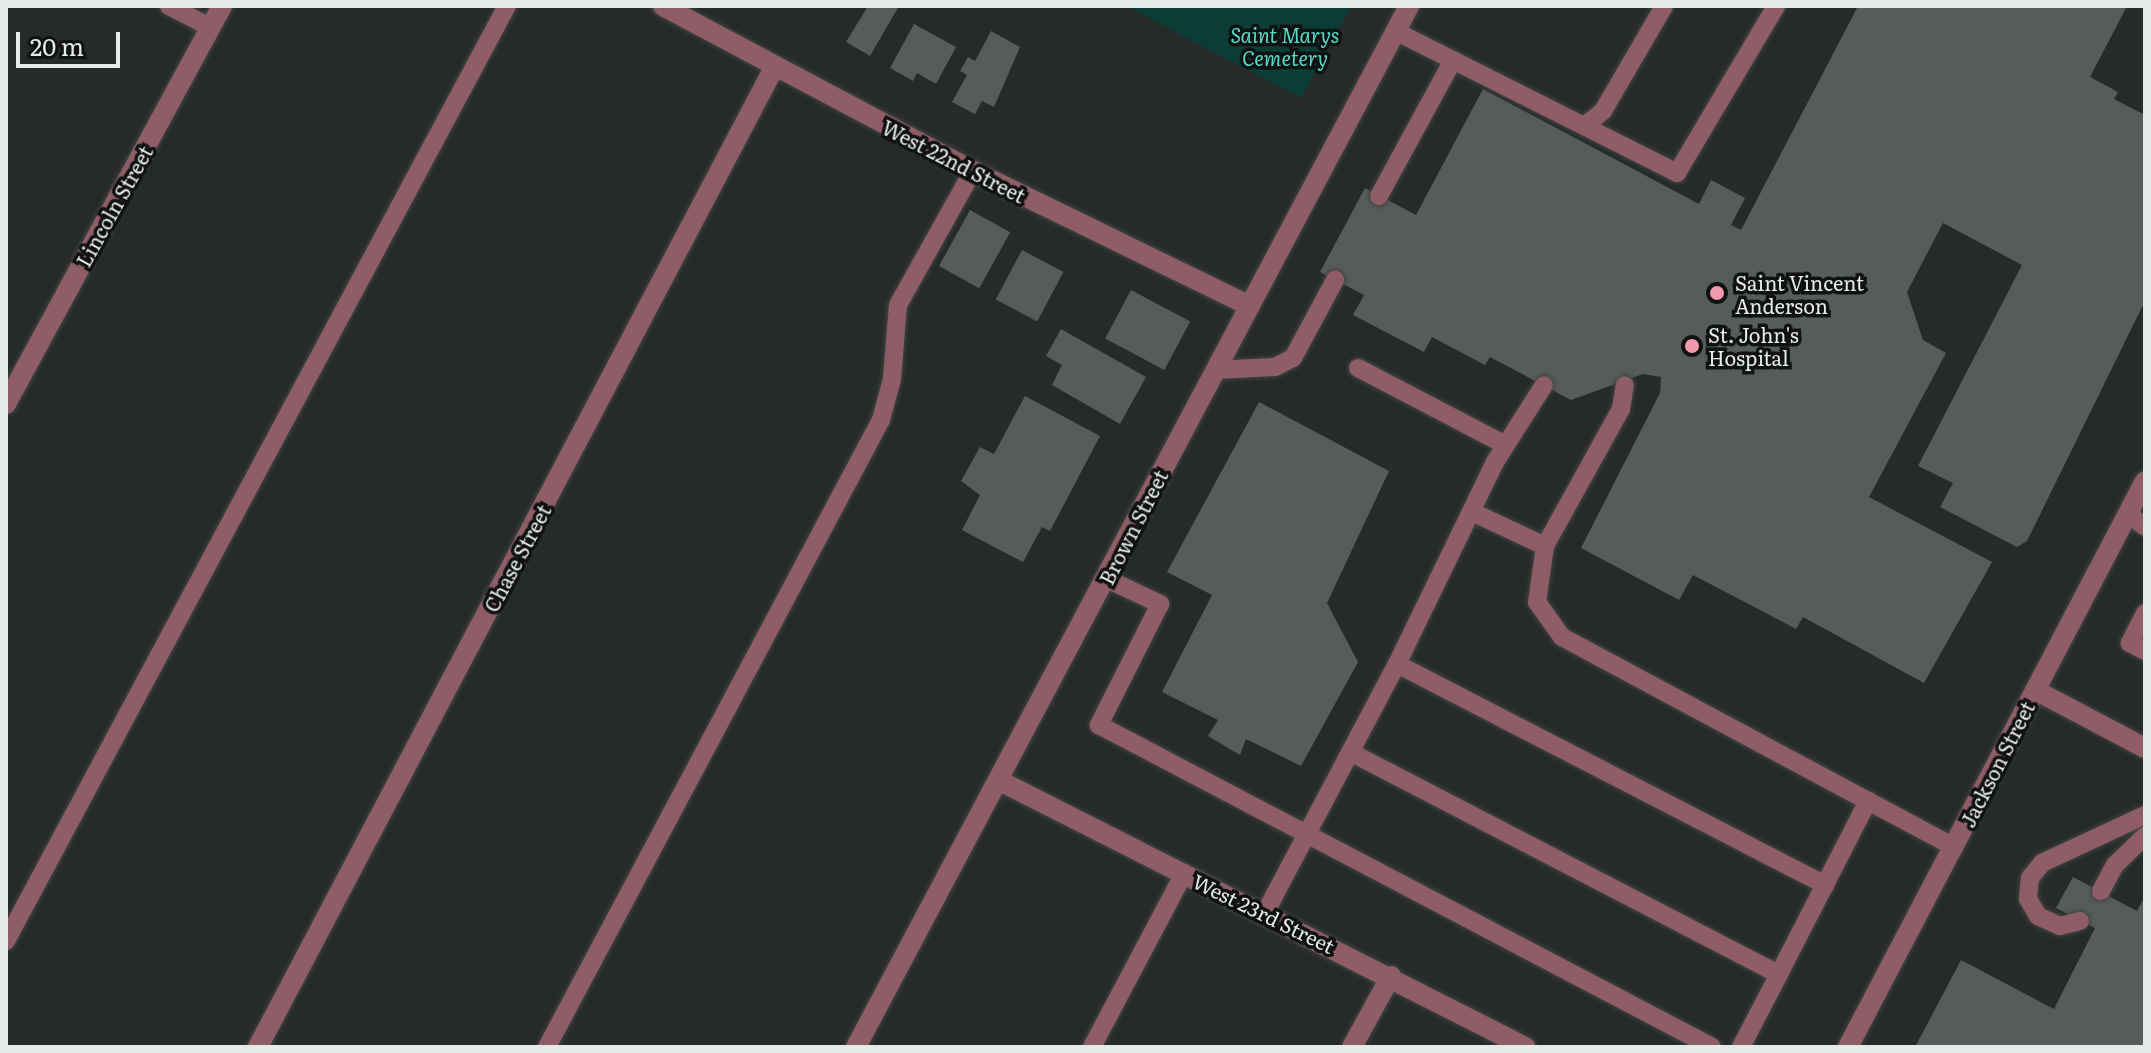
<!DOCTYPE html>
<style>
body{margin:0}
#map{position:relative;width:2151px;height:1053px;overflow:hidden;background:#262a29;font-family:Literata,serif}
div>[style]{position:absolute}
.green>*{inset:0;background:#0b3c35}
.building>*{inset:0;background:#575c5b;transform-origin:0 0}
.roads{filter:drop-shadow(0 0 2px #414544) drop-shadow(0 0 2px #414544)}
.service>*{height:18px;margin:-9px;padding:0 9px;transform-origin:9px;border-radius:9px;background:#8f5d67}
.minor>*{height:20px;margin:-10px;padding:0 10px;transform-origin:10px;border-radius:10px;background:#8f5d67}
.tertiary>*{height:20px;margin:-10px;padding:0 10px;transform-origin:10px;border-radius:10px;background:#8f5d67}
.dots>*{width:22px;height:22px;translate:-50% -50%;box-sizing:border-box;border:4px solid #101212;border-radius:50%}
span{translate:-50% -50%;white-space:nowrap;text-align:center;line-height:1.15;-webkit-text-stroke:7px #101212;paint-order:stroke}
.park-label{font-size:20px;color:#58dac8;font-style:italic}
.street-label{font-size:20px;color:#e6eae9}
.poi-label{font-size:20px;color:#e6eae9}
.left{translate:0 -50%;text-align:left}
.frame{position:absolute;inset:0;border:8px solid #e6eae9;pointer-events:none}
.scale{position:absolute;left:16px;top:32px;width:104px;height:36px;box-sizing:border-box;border:4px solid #e6eae9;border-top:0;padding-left:10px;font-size:24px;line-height:28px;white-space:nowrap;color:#e6eae9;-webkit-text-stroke:6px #101212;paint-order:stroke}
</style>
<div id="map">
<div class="green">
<i style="clip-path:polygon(1126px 6px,1351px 6px,1301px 98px)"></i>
</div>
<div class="building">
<i style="clip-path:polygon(868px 6px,899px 6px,870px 56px,846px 42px)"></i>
<i style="clip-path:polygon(1858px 6px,2127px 6px,2090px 77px,2118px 92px,2114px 99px,2145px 115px,2145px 301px,2027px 541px,2017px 547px,1940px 507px,1953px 483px,1918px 466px,2022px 265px,1943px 223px,1907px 292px,1923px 340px,1946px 353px,1869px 497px,1992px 562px,1924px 683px,1803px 617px,1796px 629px,1693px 575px,1679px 600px,1581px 548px,1660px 393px,1661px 377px,1643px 374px,1571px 400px,1490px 357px,1485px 365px,1432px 337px,1424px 352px,1353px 315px,1364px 295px,1320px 272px,1365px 188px,1416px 215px,1483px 89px,1699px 204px,1711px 180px,1745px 198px,1731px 225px,1741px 230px)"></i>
<i style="clip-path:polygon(914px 24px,956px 47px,936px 84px,917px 73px,913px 81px,890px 68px)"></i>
<i style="clip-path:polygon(991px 31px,1020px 47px,994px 107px,982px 101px,975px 114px,952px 102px,967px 75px,960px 71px,968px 57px,975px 61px)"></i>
<i style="left:970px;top:210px;width:46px;height:64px;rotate:29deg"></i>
<i style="left:1022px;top:250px;width:47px;height:56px;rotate:28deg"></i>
<i style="left:1131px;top:290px;width:67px;height:55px;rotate:28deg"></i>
<i style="clip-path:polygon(1061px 329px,1146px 377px,1120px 424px,1052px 385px,1062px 365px,1046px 356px)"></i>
<i style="clip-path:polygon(1025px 396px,1100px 436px,1050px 531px,1042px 527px,1023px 562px,962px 530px,980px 495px,961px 481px,980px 447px,994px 454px)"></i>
<i style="clip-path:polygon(1259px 402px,1389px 471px,1327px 603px,1358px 662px,1301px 766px,1246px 739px,1240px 755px,1208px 736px,1218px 720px,1162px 692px,1212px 595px,1167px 572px)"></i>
<i style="clip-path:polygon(2073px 877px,2137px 911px,2145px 896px,2145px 1047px,1915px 1047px,1961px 960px,2054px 1009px,2095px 928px,2056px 908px)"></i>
</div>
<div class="roads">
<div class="service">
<i style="left:169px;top:6px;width:46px;rotate:27.1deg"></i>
<i style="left:1395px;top:31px;width:316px;rotate:26.7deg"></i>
<i style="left:1677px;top:173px;width:194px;rotate:-59.3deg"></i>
<i style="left:1584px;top:126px;width:24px;rotate:-38deg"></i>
<i style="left:1603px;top:111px;width:121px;rotate:-59.8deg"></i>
<i style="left:1379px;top:196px;width:155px;rotate:-61.4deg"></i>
<i style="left:1358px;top:368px;width:166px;rotate:27.6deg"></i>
<i style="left:1215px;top:370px;width:60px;rotate:-2.9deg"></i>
<i style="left:1275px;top:367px;width:20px;rotate:-27deg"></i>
<i style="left:1293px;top:358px;width:89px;rotate:-61.7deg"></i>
<i style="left:1472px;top:512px;width:81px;rotate:25deg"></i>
<i style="left:1545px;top:546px;width:57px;rotate:98.1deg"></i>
<i style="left:1537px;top:602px;width:43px;rotate:54.5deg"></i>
<i style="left:1562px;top:637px;width:347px;rotate:28.2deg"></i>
<i style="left:2128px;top:514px;width:21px;rotate:37deg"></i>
<i style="left:1545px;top:546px;width:157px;rotate:-61deg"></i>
<i style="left:1621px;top:409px;width:24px;rotate:-81deg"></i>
<i style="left:1107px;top:579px;width:59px;rotate:25.3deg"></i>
<i style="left:1160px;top:604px;width:136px;rotate:116.8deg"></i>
<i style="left:1099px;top:725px;width:692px;rotate:27.71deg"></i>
<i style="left:2145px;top:613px;width:34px;rotate:117deg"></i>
<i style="left:2130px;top:643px;width:17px;rotate:28deg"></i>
<i style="left:1397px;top:664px;width:482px;rotate:27.3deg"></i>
<i style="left:1350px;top:752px;width:483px;rotate:27.4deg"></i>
<i style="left:1779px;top:974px;width:82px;rotate:117.5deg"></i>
<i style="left:2101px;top:891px;width:30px;rotate:-62deg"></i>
<i style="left:2115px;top:865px;width:42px;rotate:-44deg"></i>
<i style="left:1265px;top:913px;width:282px;rotate:-62.1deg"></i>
<i style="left:1397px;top:664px;width:225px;rotate:-64.1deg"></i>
<i style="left:1495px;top:462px;width:91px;rotate:-57.5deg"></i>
<i style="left:2080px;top:921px;width:21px;rotate:166deg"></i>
<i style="left:2060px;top:926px;width:24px;rotate:-156deg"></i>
<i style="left:2038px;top:916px;width:20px;rotate:-120deg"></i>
<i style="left:2028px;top:899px;width:21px;rotate:-85deg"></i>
<i style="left:2030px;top:878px;width:19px;rotate:-51deg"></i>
<i style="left:2042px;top:863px;width:114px;rotate:-25deg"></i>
<i style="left:6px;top:941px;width:1061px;rotate:-61.82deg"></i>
<i style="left:1779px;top:974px;width:195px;rotate:-62.8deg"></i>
<i style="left:1868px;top:801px;width:98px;rotate:28.1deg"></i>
<i style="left:547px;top:1047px;width:710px;rotate:-61.96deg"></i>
<i style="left:881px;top:420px;width:42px;rotate:-75deg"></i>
<i style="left:892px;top:379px;width:74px;rotate:-85.4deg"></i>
<i style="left:898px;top:305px;width:154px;rotate:-60.8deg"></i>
<i style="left:1092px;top:1047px;width:197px;rotate:-62.1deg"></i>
</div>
<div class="minor">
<i style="left:6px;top:404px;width:453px;rotate:-61.5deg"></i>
<i style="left:2035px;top:690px;width:124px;rotate:27.8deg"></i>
<i style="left:258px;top:1047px;width:1107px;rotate:-62.21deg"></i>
<i style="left:1352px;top:1047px;width:81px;rotate:-61.2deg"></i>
<i style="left:1848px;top:1047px;width:639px;rotate:-62.31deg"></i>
</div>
<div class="tertiary">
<i style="left:663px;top:6px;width:351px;rotate:28deg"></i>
<i style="left:973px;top:171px;width:308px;rotate:26deg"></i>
<i style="left:1000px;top:781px;width:589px;rotate:26.87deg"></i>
<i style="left:856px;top:1047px;width:1179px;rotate:-62.02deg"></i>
</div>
</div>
<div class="dots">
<i style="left:1717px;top:293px;background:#f29aac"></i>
<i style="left:1692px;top:346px;background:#f29aac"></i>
</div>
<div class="park-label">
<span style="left:1285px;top:46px">Saint Marys<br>Cemetery</span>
</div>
<div class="street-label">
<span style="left:954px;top:161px;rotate:27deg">West 22nd Street</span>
<span style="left:114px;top:206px;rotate:-61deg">Lincoln Street</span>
<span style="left:1133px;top:527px;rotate:-63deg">Brown Street</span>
<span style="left:517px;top:558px;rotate:-62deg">Chase Street</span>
<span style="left:1997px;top:764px;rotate:-63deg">Jackson Street</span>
<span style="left:1264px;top:913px;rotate:26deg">West 23rd Street</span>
</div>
<div class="poi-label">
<span class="left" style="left:1735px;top:294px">Saint Vincent<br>Anderson</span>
<span class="left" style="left:1708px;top:346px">St. John's<br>Hospital</span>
</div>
<div class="frame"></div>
<div class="scale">20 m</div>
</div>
